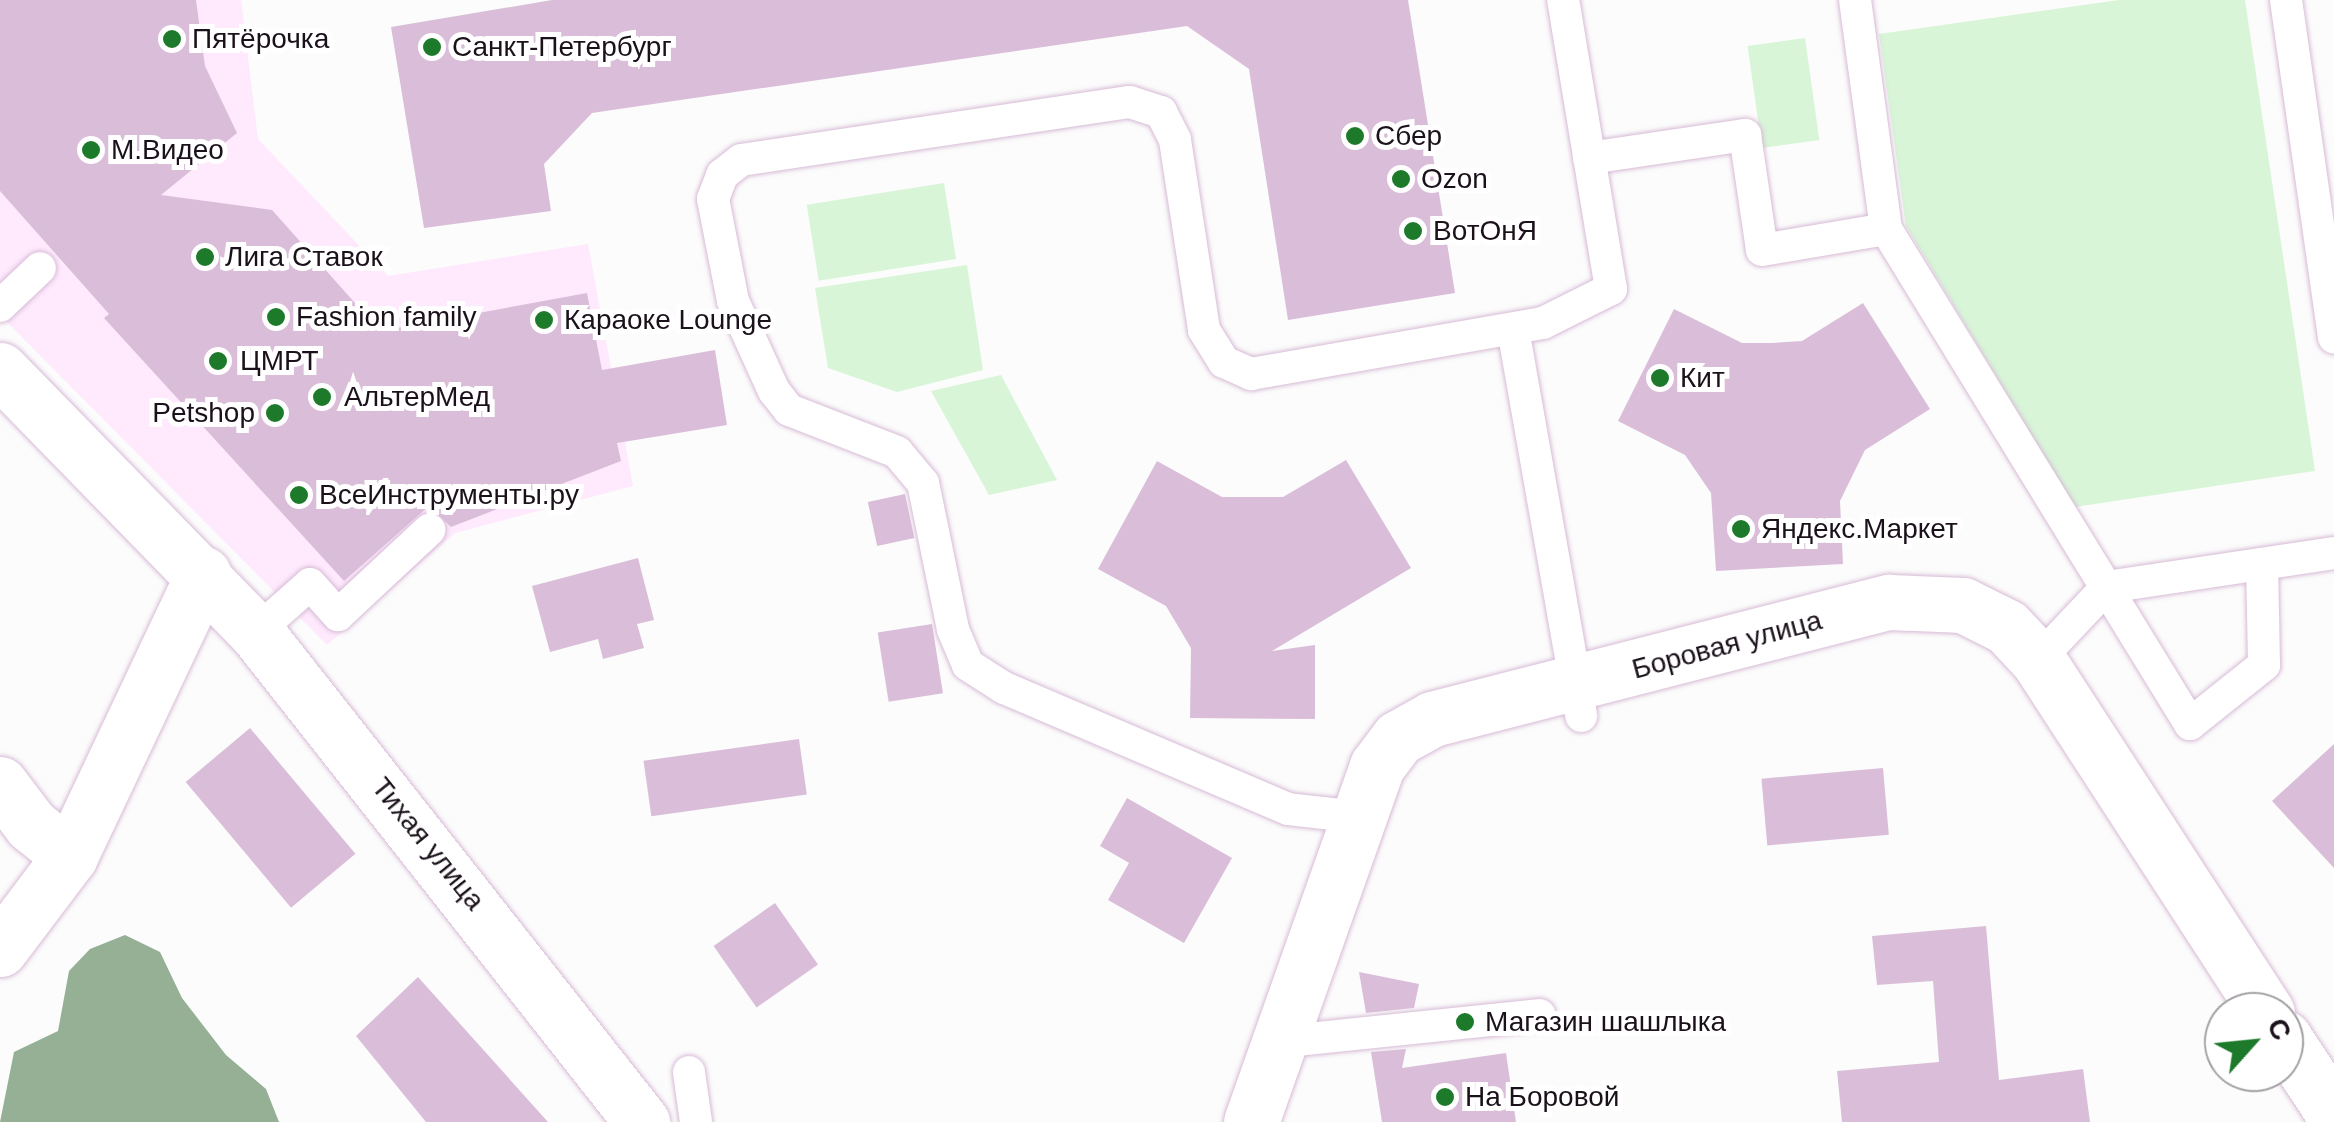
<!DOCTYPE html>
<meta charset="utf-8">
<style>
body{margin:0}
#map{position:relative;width:2334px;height:1122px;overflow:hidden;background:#fcfcfc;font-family:Arial,sans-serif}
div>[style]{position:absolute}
.built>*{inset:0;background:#fee9fd}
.green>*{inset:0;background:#d8f5d8;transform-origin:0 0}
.water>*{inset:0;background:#95b095}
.building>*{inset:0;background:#dabed9;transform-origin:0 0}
.roads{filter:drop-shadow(0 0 2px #d7bbd6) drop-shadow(0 0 2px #d7bbd6)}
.lane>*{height:32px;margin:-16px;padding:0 16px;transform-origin:16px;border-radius:16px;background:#fff}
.street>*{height:55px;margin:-27.5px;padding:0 27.5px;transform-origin:27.5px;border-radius:27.5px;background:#fff}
.dots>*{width:28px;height:28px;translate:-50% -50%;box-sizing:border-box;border:5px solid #fff;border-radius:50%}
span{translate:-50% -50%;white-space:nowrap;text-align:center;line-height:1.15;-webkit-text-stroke:10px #fff;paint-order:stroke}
.poi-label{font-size:28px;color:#1a111a}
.left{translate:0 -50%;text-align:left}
.right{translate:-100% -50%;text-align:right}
.street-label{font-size:28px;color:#1a111a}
.north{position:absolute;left:2204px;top:992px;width:100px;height:100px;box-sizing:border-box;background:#fff;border:2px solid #a3a0a3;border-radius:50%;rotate:63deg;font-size:28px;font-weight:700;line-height:40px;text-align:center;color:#1a111a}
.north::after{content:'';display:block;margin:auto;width:35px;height:45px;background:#1c7a2a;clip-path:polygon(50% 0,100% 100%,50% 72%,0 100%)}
</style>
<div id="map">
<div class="built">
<i style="clip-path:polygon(0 0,241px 0,258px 139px,388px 276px,588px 244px,633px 486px,455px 533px,327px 645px,0 315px)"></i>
</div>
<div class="green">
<i style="clip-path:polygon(2119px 0,2245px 0,2315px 471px,2075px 507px,1906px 226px,1879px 34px)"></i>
<i style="left:1805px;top:38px;width:103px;height:58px;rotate:82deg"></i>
<i style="left:944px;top:183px;width:77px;height:139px;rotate:81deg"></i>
<i style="clip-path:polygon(967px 265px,983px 370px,897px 392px,828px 368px,815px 288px)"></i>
<i style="clip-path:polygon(1001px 375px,1057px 480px,989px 495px,931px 391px)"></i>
</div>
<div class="water">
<i style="clip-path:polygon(125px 935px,160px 952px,182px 998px,226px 1055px,266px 1089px,279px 1122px,0 1122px,14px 1052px,58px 1031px,69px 971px,90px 949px)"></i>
</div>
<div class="building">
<i style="clip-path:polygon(0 0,196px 0,205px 66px,237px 133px,161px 195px,272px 210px,380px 331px,587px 293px,602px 370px,715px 350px,727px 425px,617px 443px,621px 461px,451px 527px,429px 506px,344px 581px,104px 318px,109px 314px,0 191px)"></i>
<i style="clip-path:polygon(552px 0,1408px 0,1455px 293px,1288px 320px,1249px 69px,1187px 26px,592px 113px,544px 164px,551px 211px,424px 228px,391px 27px)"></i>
<i style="clip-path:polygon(1863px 303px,1930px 409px,1865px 450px,1840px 501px,1843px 564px,1716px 571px,1711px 493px,1685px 455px,1618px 421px,1674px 309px,1742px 343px,1771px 343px,1802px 341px)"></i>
<i style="clip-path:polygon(1346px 460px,1411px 568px,1272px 651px,1315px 645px,1315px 719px,1190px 718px,1191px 648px,1166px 606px,1098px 569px,1157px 461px,1222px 497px,1283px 497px)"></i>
<i style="left:905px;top:494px;width:45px;height:38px;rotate:78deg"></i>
<i style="clip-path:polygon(638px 558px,654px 620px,637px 624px,644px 648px,603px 659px,598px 639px,550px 652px,532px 586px)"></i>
<i style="left:932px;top:624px;width:70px;height:55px;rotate:81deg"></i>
<i style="left:250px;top:728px;width:164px;height:84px;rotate:50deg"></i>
<i style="left:799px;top:739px;width:56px;height:157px;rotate:82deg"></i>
<i style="clip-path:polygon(2334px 744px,2334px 868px,2272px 801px)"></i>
<i style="left:1883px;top:768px;width:67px;height:122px;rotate:85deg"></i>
<i style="clip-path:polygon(1127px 798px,1232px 858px,1184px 943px,1108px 900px,1129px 863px,1100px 846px)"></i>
<i style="left:775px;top:903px;width:75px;height:75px;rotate:55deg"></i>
<i style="clip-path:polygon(1986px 926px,1999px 1080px,2083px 1069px,2090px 1122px,1842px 1122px,1837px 1071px,1939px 1062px,1933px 981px,1877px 985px,1872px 936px)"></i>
<i style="clip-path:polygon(1359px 972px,1419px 984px,1414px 1008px,1366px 1013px)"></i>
<i style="clip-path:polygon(418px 977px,548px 1122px,426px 1122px,356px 1036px)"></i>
<i style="clip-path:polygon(1406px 1049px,1402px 1068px,1506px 1053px,1516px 1122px,1382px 1122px,1371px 1052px)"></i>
</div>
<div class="roads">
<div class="lane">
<i style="left:2286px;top:0;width:341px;rotate:81.9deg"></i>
<i style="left:1589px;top:158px;width:158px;rotate:-8.4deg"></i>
<i style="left:1745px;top:135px;width:116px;rotate:81.6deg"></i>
<i style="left:1762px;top:250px;width:126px;rotate:-9.6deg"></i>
<i style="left:1886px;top:229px;width:231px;rotate:-97.7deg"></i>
<i style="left:1886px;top:229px;width:581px;rotate:58.44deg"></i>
<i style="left:2190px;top:724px;width:95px;rotate:-38.6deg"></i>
<i style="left:2264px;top:665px;width:101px;rotate:-91.1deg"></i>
<i style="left:0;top:306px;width:55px;rotate:-43.5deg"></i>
<i style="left:1513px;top:329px;width:393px;rotate:80deg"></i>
<i style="left:256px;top:632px;width:72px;rotate:-41.6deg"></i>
<i style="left:310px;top:584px;width:42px;rotate:47.9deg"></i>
<i style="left:338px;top:615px;width:125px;rotate:-43deg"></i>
<i style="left:2038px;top:660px;width:100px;rotate:-46.6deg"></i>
<i style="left:2107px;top:587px;width:230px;rotate:-8.5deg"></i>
<i style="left:1359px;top:817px;width:71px;rotate:-173.6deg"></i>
<i style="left:1288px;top:809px;width:309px;rotate:-156.9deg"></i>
<i style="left:1004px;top:688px;width:43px;rotate:-147.4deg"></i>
<i style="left:968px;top:665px;width:39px;rotate:-113deg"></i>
<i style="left:953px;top:629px;width:149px;rotate:-101.6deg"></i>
<i style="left:923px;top:483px;width:40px;rotate:-130deg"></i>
<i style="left:897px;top:452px;width:116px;rotate:-158.7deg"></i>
<i style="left:789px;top:410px;width:24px;rotate:-128deg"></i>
<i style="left:774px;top:391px;width:99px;rotate:-114.5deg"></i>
<i style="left:733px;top:301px;width:104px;rotate:-101.1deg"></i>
<i style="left:713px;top:199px;width:26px;rotate:-69deg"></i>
<i style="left:722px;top:175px;width:24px;rotate:-38deg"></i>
<i style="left:741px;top:160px;width:393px;rotate:-8.5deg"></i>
<i style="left:1130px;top:102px;width:33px;rotate:18deg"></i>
<i style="left:1161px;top:112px;width:31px;rotate:63deg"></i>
<i style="left:1175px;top:140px;width:192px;rotate:81.3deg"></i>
<i style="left:1204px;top:330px;width:38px;rotate:58deg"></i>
<i style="left:1224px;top:362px;width:30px;rotate:24deg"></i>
<i style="left:1251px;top:374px;width:296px;rotate:-9.9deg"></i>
<i style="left:1543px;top:323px;width:76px;rotate:-26.6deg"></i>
<i style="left:1611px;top:289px;width:293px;rotate:-99.4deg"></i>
<i style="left:1278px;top:1042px;width:263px;rotate:-5.9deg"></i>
<i style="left:689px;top:1072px;width:50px;rotate:82deg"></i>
</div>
<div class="street">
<i style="left:0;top:370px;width:366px;rotate:45.7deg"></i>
<i style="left:256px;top:632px;width:624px;rotate:51.77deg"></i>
<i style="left:0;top:784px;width:51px;rotate:52.9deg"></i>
<i style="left:31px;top:825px;width:50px;rotate:38.5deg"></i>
<i style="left:0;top:949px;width:116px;rotate:-53deg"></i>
<i style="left:70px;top:856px;width:312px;rotate:-64.7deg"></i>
<i style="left:2284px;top:1038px;width:91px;rotate:56.7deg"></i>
<i style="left:1251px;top:1122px;width:378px;rotate:-70.5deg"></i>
<i style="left:1377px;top:766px;width:35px;rotate:-53deg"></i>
<i style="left:1398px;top:738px;width:39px;rotate:-29deg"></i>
<i style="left:1432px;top:719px;width:472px;rotate:-14.4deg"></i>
<i style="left:1889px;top:602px;width:74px;rotate:2.3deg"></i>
<i style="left:1963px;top:605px;width:49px;rotate:26.6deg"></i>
<i style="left:2007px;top:627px;width:45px;rotate:46.8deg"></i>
<i style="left:2038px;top:660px;width:420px;rotate:57deg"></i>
</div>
</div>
<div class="dots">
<i style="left:172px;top:39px;background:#1c7a2a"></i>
<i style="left:432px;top:47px;background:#1c7a2a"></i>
<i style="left:1355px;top:136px;background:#1c7a2a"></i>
<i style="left:91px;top:150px;background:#1c7a2a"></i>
<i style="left:1401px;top:179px;background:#1c7a2a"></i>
<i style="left:1413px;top:231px;background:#1c7a2a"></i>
<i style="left:205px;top:257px;background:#1c7a2a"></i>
<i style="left:276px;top:317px;background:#1c7a2a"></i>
<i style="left:544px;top:320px;background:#1c7a2a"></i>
<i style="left:218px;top:361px;background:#1c7a2a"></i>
<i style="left:1660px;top:378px;background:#1c7a2a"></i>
<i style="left:322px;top:397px;background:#1c7a2a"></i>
<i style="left:275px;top:413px;background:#1c7a2a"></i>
<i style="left:299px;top:495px;background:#1c7a2a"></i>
<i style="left:1741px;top:529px;background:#1c7a2a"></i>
<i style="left:1465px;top:1022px;background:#1c7a2a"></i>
<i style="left:1445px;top:1097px;background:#1c7a2a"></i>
</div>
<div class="poi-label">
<span class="left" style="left:192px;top:39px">Пятёрочка</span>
<span class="left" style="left:452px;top:47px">Санкт-Петербург</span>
<span class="left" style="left:1375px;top:136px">Сбер</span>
<span class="left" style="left:111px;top:150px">М.Видео</span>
<span class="left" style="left:1421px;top:179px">Ozon</span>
<span class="left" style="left:1433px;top:231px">ВотОнЯ</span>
<span class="left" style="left:225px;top:257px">Лига Ставок</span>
<span class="left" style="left:296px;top:317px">Fashion family</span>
<span class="left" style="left:564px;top:320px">Караоке Lounge</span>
<span class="left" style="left:240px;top:361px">ЦМРТ</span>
<span class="left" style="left:1680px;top:378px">Кит</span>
<span class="left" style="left:344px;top:397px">АльтерМед</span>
<span class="right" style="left:255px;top:413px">Petshop</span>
<span class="left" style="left:319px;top:495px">ВсеИнструменты.ру</span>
<span class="left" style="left:1761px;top:529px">Яндекс.Маркет</span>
<span class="left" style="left:1485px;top:1022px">Магазин шашлыка</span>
<span class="left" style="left:1465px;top:1097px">На Боровой</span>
</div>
<div class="street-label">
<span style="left:1727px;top:645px;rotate:-15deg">Боровая улица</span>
<span style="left:428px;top:844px;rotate:51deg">Тихая улица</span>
</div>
<div class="north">С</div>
</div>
